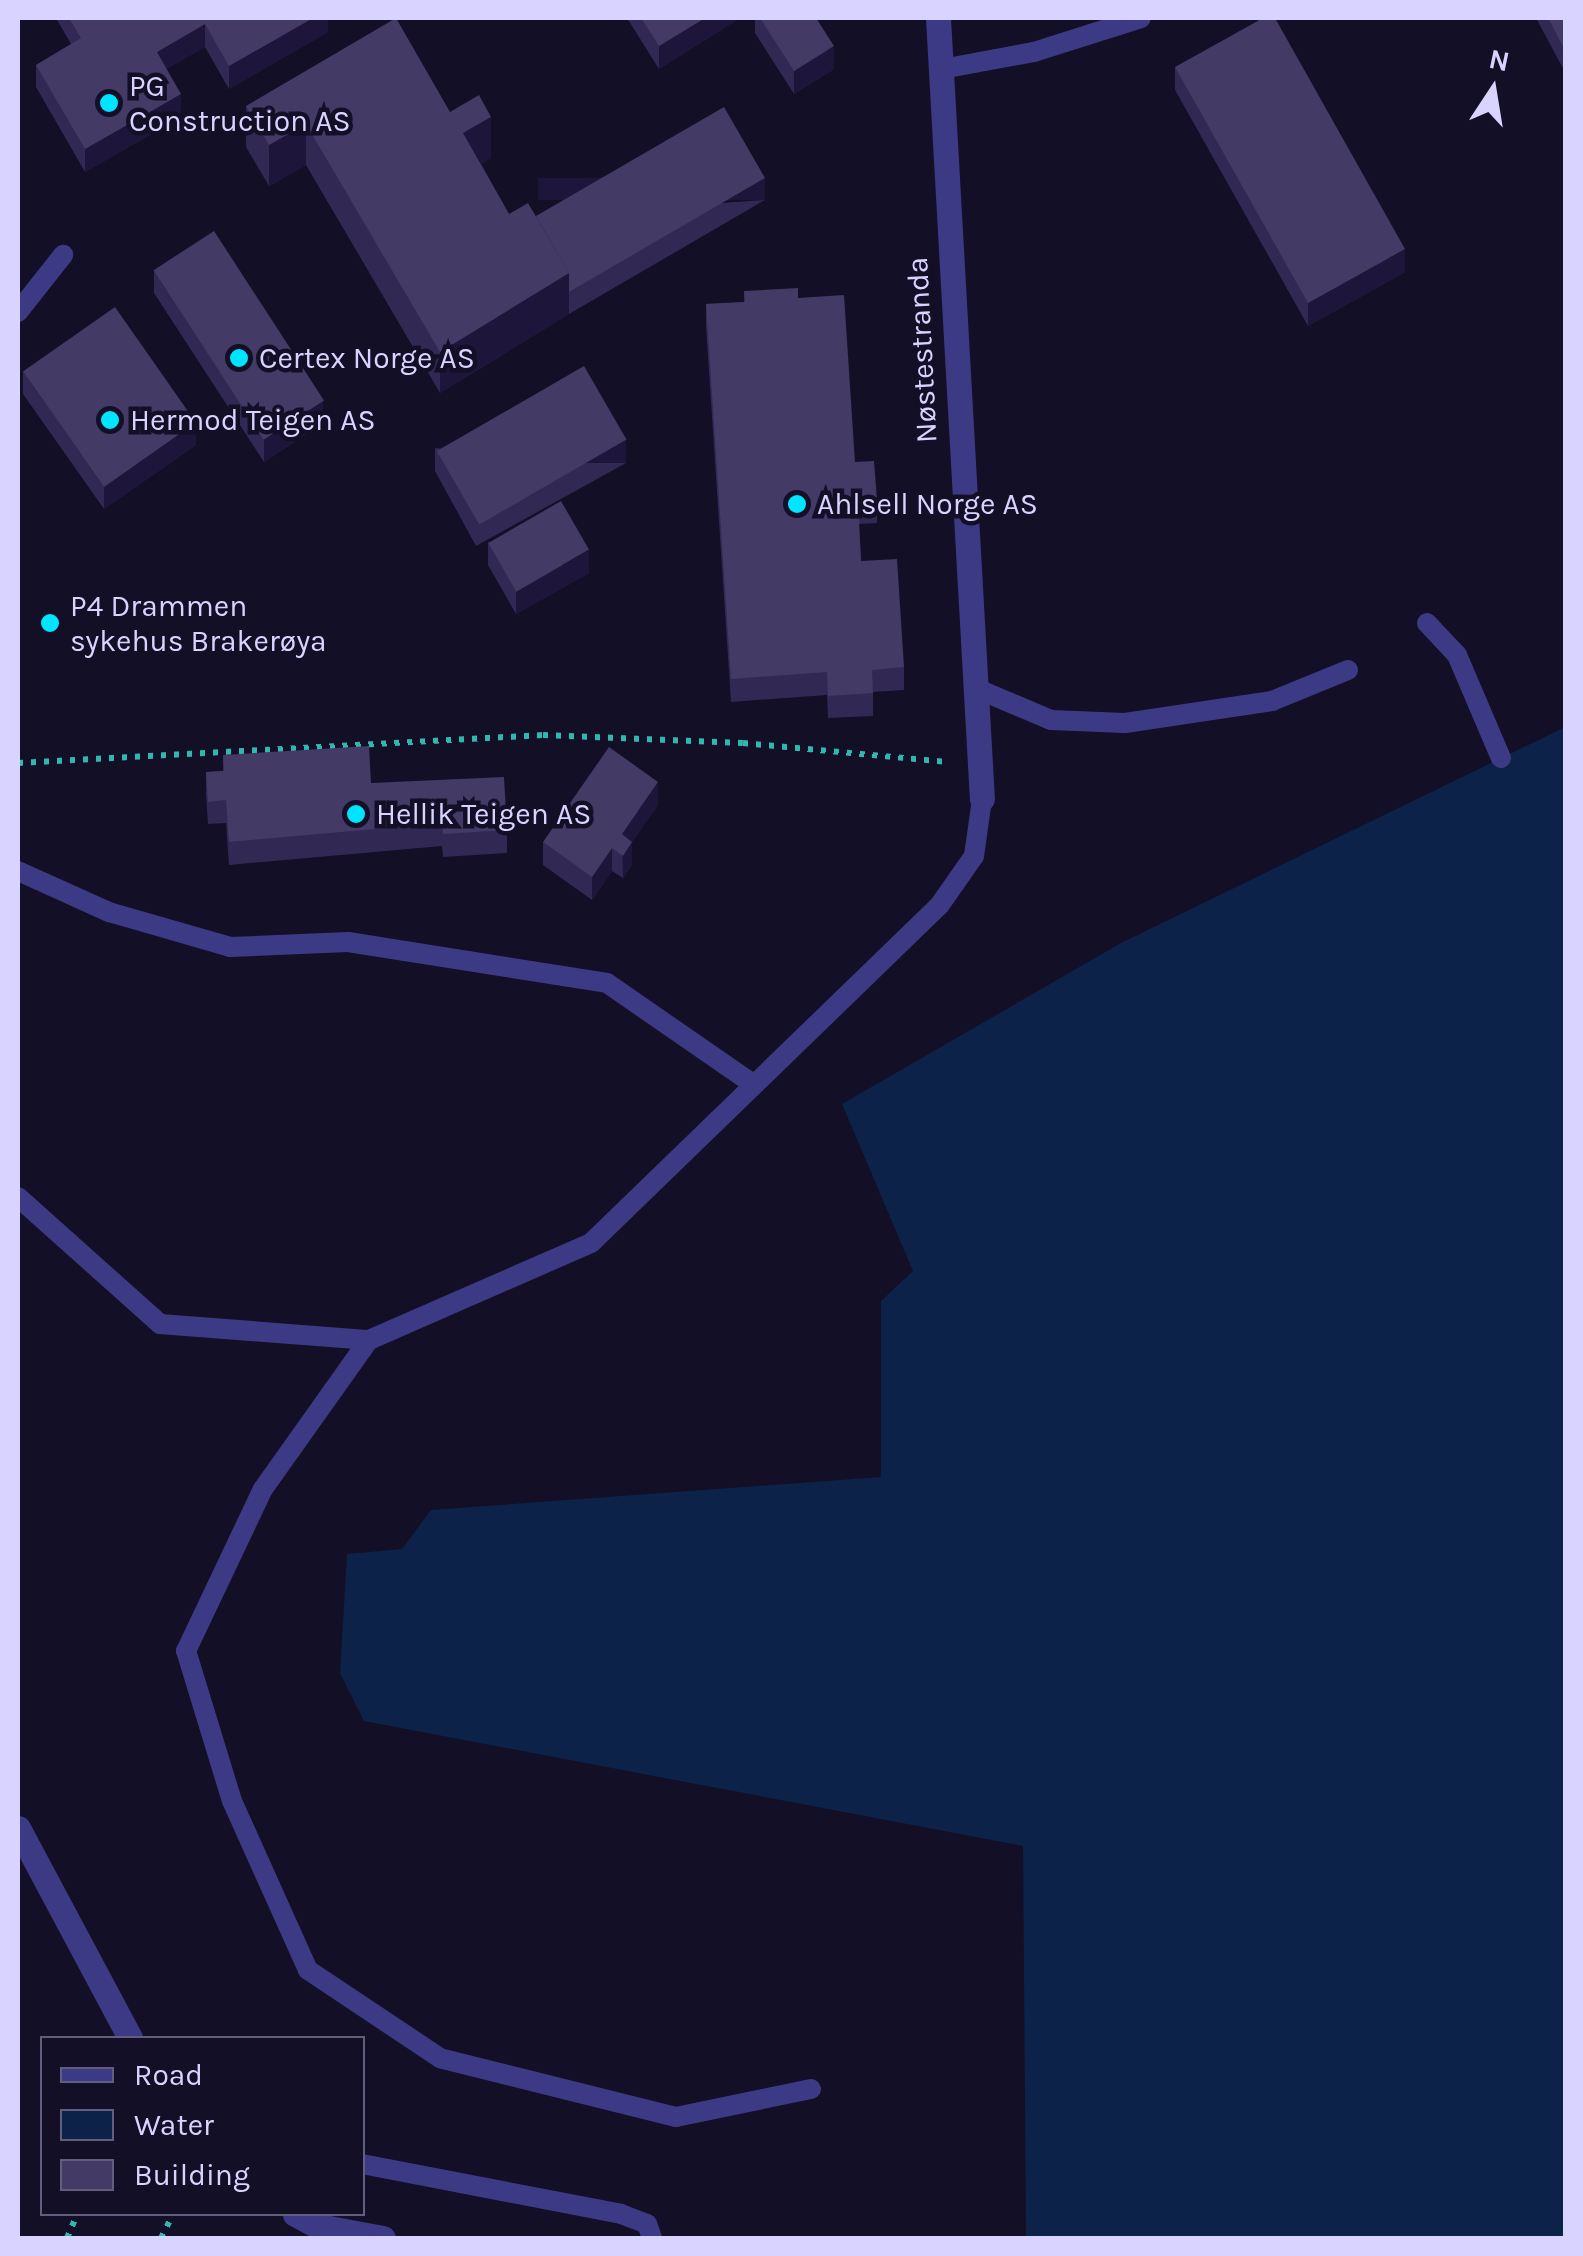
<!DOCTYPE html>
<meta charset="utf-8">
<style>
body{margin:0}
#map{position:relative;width:1583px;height:2256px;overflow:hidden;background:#130f26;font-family:Karla,sans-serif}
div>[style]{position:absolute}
.water>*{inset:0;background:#0c2248}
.path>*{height:6px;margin-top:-3px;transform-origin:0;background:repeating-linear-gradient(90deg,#2fb8b0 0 5px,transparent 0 13px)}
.lane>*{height:20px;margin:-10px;padding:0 10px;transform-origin:10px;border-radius:10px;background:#3d3a85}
.street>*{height:25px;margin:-12.5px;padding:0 12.5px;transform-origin:12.5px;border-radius:12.5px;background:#3d3a85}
.wall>*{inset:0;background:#312854}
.shaded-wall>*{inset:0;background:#1d163a;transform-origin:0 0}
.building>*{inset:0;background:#433a66;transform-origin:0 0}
.dots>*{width:28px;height:28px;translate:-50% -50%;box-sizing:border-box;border:5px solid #130f26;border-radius:50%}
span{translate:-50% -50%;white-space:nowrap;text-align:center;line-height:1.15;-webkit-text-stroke:9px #130f26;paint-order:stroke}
.poi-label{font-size:30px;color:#d9d4ff}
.left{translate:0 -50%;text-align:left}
.street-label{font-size:30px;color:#d9d4ff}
.frame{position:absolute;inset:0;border:20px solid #d9d4ff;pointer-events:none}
.legend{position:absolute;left:40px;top:2036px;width:325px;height:180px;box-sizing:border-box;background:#130f26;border:2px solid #625e7d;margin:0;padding:12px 18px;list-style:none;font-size:30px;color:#d9d4ff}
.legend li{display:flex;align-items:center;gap:20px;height:50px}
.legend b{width:50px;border:2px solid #625e7d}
.north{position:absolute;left:1443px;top:40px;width:100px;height:100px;-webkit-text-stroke:8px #130f26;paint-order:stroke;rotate:12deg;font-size:28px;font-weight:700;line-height:40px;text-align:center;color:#d9d4ff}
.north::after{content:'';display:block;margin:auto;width:35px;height:45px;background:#d9d4ff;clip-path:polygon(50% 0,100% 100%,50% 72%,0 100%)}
</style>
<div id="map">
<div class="water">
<i style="clip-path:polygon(1565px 727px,1565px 2238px,1026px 2238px,1023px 1846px,364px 1721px,340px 1673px,347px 1554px,402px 1549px,431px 1510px,881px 1477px,881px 1301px,913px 1271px,842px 1104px,1121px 943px)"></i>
</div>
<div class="path">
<i style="left:18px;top:763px;width:526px;rotate:-3.05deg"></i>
<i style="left:543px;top:735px;width:200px;rotate:2.3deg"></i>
<i style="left:743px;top:743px;width:207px;rotate:5.3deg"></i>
<i style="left:67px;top:2238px;width:26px;rotate:-67deg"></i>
<i style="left:161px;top:2238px;width:27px;rotate:-63deg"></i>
</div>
<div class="lane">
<i style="left:942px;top:69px;width:94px;rotate:-10.5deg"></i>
<i style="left:1034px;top:52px;width:112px;rotate:-17.6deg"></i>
<i style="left:18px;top:312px;width:73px;rotate:-51.7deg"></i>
<i style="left:1427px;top:623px;width:44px;rotate:46.8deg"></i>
<i style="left:1457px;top:655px;width:112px;rotate:66.9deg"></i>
<i style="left:980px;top:690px;width:77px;rotate:22.9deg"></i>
<i style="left:1051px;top:720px;width:74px;rotate:2.3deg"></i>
<i style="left:1125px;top:723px;width:149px;rotate:-8.5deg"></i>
<i style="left:1272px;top:701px;width:82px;rotate:-22.2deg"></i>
<i style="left:18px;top:871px;width:100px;rotate:24.3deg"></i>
<i style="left:109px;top:912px;width:126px;rotate:16.1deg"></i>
<i style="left:230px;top:947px;width:118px;rotate:-2.4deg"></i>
<i style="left:348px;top:942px;width:262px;rotate:9deg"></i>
<i style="left:607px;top:983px;width:178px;rotate:34.7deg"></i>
<i style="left:18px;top:1197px;width:191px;rotate:41.8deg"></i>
<i style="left:160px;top:1324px;width:210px;rotate:4.4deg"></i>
<i style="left:811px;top:2089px;width:138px;rotate:168.3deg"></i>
<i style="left:676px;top:2117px;width:243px;rotate:-166deg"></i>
<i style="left:440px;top:2058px;width:159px;rotate:-146.3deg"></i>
<i style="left:308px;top:1970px;width:185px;rotate:-114.2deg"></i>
<i style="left:232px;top:1801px;width:157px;rotate:-107deg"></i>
<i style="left:186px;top:1651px;width:179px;rotate:-64.6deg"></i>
<i style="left:263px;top:1489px;width:183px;rotate:-54.6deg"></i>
<i style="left:369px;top:1340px;width:242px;rotate:-23.6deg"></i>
<i style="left:591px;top:1243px;width:484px;rotate:-44.1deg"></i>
<i style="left:939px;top:906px;width:61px;rotate:-55deg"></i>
<i style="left:974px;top:856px;width:58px;rotate:-82deg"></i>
<i style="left:362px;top:2164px;width:264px;rotate:10.9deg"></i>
<i style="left:621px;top:2214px;width:28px;rotate:21deg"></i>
<i style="left:647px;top:2224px;width:15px;rotate:70deg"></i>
</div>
<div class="street">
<i style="left:938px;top:18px;width:782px;rotate:86.78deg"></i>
<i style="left:18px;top:1828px;width:238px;rotate:61.9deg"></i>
<i style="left:295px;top:2214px;width:26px;rotate:28deg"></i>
<i style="left:318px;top:2226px;width:66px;rotate:10.5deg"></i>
</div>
<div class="wall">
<i style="clip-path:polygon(56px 18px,328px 18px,328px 32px,229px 89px,205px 47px,166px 69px,181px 117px,85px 172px,36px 87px,36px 65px,71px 44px)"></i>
<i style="clip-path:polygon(627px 18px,740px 18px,659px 69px)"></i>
<i style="clip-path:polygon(755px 18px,816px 18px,834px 69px,794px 94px,755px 33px)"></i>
<i style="clip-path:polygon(1536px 18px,1566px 18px,1566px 74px)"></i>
<i style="clip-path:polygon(1175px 67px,1405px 272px,1308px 326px,1175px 90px)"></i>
<i style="clip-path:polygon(246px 106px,450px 112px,491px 158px,481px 164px,509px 214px,536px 216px,765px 200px,569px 314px,440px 393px,306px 165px,269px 186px,246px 147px)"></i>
<i style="clip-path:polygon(154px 270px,323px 423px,264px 462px,154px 293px)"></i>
<i style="clip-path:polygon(744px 291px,798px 298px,855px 462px,877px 500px,877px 523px,859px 524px,861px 561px,904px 667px,904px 690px,873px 692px,873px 716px,828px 718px,827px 695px,731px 702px,706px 327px,706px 304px,744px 302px)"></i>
<i style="clip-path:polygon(23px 371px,196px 445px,104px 509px,23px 394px)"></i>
<i style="clip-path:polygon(435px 448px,626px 463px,476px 546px,435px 471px)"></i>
<i style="clip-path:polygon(488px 542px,589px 573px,516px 614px,488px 565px)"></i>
<i style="clip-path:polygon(223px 755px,371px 783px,507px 830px,507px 853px,443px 857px,442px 846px,229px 865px,226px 823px,208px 824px,206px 795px,206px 772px,223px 771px)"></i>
<i style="clip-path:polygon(658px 805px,632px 842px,632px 865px,623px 878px,612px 871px,592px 900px,543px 865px,543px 842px)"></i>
</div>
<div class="shaded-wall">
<i style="clip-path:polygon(313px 18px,328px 18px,328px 32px,229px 89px,229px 66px)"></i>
<i style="clip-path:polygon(705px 18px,740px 18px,659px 69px,659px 46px)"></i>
<i style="clip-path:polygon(205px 24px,205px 47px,157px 75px,157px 52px)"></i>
<i style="clip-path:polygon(834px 46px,834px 69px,794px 94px,794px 71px)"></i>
<i style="clip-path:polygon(181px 94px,181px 117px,85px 172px,85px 149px)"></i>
<i style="clip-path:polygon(491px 117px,491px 158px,463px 174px,463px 133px)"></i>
<i style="clip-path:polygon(306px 124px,306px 165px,269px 186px,269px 145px)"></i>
<i style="left:765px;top:178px;width:22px;height:227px;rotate:90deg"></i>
<i style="clip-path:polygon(1405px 249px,1405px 272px,1308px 326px,1308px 303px)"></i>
<i style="clip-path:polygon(569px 273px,569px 314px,440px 393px,440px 352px)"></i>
<i style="clip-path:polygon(323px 401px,323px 423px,264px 462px,264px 439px)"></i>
<i style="clip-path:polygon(196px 422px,196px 445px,104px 509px,104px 487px)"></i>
<i style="left:626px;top:440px;width:23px;height:171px;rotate:90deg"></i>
<i style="clip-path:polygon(589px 550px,589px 573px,516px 614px,516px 592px)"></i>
<i style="clip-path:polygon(658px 782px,658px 805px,632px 842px,632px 865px,623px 878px,622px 834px)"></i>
<i style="clip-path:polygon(612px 848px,612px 871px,592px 900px,592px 877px)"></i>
</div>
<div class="building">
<i style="clip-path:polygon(69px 18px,313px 18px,229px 66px,205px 24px,157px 52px,181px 94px,85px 149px,36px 65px,81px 38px)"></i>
<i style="clip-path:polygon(396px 18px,450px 112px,479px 95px,491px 117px,463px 133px,509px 214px,528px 203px,569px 273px,440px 352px,306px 124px,269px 145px,246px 106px)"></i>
<i style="clip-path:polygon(641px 18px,705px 18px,659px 46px)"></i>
<i style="clip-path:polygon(760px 18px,816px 18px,834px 46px,794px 71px)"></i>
<i style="clip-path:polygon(1263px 18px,1275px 18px,1405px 249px,1308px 303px,1175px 67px)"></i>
<i style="clip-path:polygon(1548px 18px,1566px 18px,1566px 52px)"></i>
<i style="clip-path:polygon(724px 107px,765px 178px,569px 292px,569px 273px,536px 216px)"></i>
<i style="left:214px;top:231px;width:202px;height:72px;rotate:57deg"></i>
<i style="clip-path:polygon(798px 288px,798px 298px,844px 295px,855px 462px,874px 461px,877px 500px,858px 501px,861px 561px,897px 559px,904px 667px,872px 670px,873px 693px,828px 696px,827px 672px,731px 679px,706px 304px,745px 302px,744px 291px)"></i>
<i style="left:115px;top:307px;width:141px;height:112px;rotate:55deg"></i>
<i style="left:584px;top:366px;width:85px;height:170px;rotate:60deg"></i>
<i style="left:561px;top:501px;width:56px;height:84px;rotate:60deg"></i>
<i style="clip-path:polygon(369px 746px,371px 783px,504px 777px,507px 830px,443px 834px,442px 823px,229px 842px,226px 800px,208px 802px,206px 772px,224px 771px,223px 755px)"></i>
<i style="clip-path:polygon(609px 747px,658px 782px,622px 834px,632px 842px,623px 856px,612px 848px,592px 877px,543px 842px)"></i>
</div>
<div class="dots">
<i style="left:109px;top:103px;background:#00e5ff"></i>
<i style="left:239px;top:358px;background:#00e5ff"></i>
<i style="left:110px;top:420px;background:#00e5ff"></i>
<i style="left:797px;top:504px;background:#00e5ff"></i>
<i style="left:50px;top:623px;background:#00e5ff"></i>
<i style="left:356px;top:814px;background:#00e5ff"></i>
</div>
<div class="poi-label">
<span class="left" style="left:129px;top:103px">PG<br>Construction AS</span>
<span class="left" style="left:259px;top:358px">Certex Norge AS</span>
<span class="left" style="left:130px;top:420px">Hermod Teigen AS</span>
<span class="left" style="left:817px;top:504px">Ahlsell Norge AS</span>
<span class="left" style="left:70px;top:623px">P4 Drammen<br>sykehus Brakerøya</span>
<span class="left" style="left:376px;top:814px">Hellik Teigen AS</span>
</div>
<div class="street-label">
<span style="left:922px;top:350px;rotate:-93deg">Nøstestranda</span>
</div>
<div class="frame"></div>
<ul class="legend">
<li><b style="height:12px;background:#3d3a85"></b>Road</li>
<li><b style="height:28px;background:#0c2248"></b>Water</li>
<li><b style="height:28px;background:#433a66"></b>Building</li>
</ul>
<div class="north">N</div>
</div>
